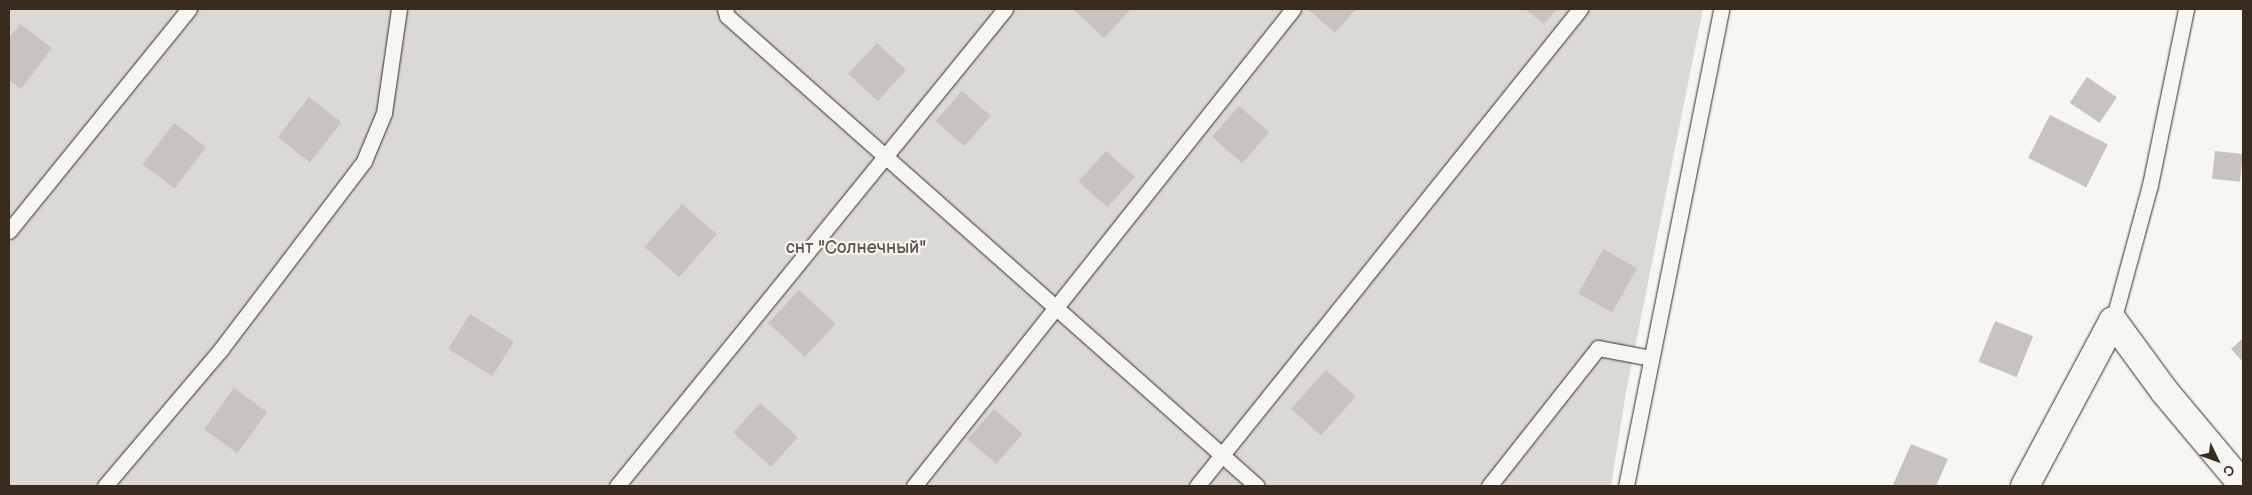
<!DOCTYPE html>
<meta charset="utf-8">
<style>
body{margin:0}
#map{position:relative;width:2252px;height:495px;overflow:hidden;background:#f6f6f2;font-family:"Balsamiq Sans",sans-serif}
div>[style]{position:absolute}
.green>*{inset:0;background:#dad9d3}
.building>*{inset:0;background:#c8c3be;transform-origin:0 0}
.roads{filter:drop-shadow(0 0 1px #3b2a1e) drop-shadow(0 0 1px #3b2a1e)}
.lane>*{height:15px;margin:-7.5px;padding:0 7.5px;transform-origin:7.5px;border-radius:7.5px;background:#f6f6f2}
.street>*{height:28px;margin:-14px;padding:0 14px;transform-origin:14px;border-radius:14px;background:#f6f6f2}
span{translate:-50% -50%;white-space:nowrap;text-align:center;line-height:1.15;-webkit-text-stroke:4.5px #f6f6f2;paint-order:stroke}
.park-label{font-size:18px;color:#63564b}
.frame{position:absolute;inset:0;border:10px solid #3b2a1e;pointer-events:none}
.north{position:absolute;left:2192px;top:435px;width:50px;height:50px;-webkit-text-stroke:4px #f6f6f2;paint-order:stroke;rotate:132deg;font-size:14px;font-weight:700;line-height:20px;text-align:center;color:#3b2a1e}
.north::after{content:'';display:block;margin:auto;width:18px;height:22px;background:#3b2a1e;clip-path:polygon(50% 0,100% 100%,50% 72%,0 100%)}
</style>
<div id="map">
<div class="green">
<i style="clip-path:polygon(9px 9px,1703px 9px,1626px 392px,1611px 486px,9px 486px)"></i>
</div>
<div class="building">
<i style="clip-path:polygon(1073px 9px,1131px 9px,1104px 38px)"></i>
<i style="clip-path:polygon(1308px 9px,1356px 9px,1335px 33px)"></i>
<i style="clip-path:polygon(1525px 9px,1557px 9px,1544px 24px)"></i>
<i style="clip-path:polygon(20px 24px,52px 48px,21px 89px,9px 80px,9px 38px)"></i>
<i style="left:877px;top:43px;width:40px;height:42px;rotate:43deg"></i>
<i style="left:2087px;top:77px;width:36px;height:31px;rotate:34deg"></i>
<i style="left:962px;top:91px;width:38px;height:40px;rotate:41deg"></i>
<i style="left:309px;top:97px;width:41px;height:51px;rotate:38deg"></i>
<i style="left:1239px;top:106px;width:40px;height:41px;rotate:41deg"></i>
<i style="left:2050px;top:115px;width:65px;height:48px;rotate:27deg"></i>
<i style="left:174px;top:123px;width:40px;height:52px;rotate:37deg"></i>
<i style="left:1106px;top:151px;width:39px;height:41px;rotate:42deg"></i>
<i style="left:2215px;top:151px;width:28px;height:28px;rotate:6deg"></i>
<i style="left:682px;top:204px;width:46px;height:57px;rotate:41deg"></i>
<i style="left:1603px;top:249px;width:39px;height:51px;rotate:29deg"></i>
<i style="left:799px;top:290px;width:50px;height:45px;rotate:43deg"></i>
<i style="left:470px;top:314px;width:52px;height:41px;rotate:32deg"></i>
<i style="left:1995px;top:321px;width:41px;height:44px;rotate:22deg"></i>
<i style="clip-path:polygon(2243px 338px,2243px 362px,2231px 349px)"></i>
<i style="left:1326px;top:370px;width:40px;height:52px;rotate:42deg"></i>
<i style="left:234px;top:388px;width:41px;height:51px;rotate:36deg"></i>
<i style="left:760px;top:403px;width:51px;height:40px;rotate:42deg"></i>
<i style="left:994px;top:409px;width:38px;height:40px;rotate:41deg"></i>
<i style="clip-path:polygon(1911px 444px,1948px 459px,1936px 486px,1893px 485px)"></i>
</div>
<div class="roads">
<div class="lane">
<i style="left:725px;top:9px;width:7px;rotate:74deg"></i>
<i style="left:727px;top:16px;width:708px;rotate:41.57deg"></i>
<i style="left:9px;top:231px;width:286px;rotate:-51deg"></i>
<i style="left:2113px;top:321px;width:141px;rotate:-74.8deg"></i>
<i style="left:2150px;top:185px;width:180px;rotate:-78.4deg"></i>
<i style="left:105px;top:486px;width:180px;rotate:-49.7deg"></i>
<i style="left:221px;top:349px;width:236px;rotate:-52.7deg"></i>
<i style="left:364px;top:161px;width:52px;rotate:-67.4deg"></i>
<i style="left:384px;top:113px;width:105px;rotate:-81.8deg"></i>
<i style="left:617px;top:486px;width:615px;rotate:-50.87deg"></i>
<i style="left:914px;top:486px;width:609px;rotate:-51.53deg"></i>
<i style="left:1197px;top:486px;width:612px;rotate:-51.24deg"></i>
<i style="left:1489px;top:486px;width:176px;rotate:-51.7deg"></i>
<i style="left:1598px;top:348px;width:54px;rotate:10.7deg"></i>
<i style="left:1626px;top:486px;width:486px;rotate:-78.7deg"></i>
</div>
<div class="street">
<i style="left:2025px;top:486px;width:187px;rotate:-61.9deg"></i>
<i style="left:2113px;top:321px;width:88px;rotate:53.8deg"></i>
<i style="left:2165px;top:392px;width:121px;rotate:50deg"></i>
</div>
</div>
<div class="park-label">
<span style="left:856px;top:248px">снт "Солнечный"</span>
</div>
<div class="frame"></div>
<div class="north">С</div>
</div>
